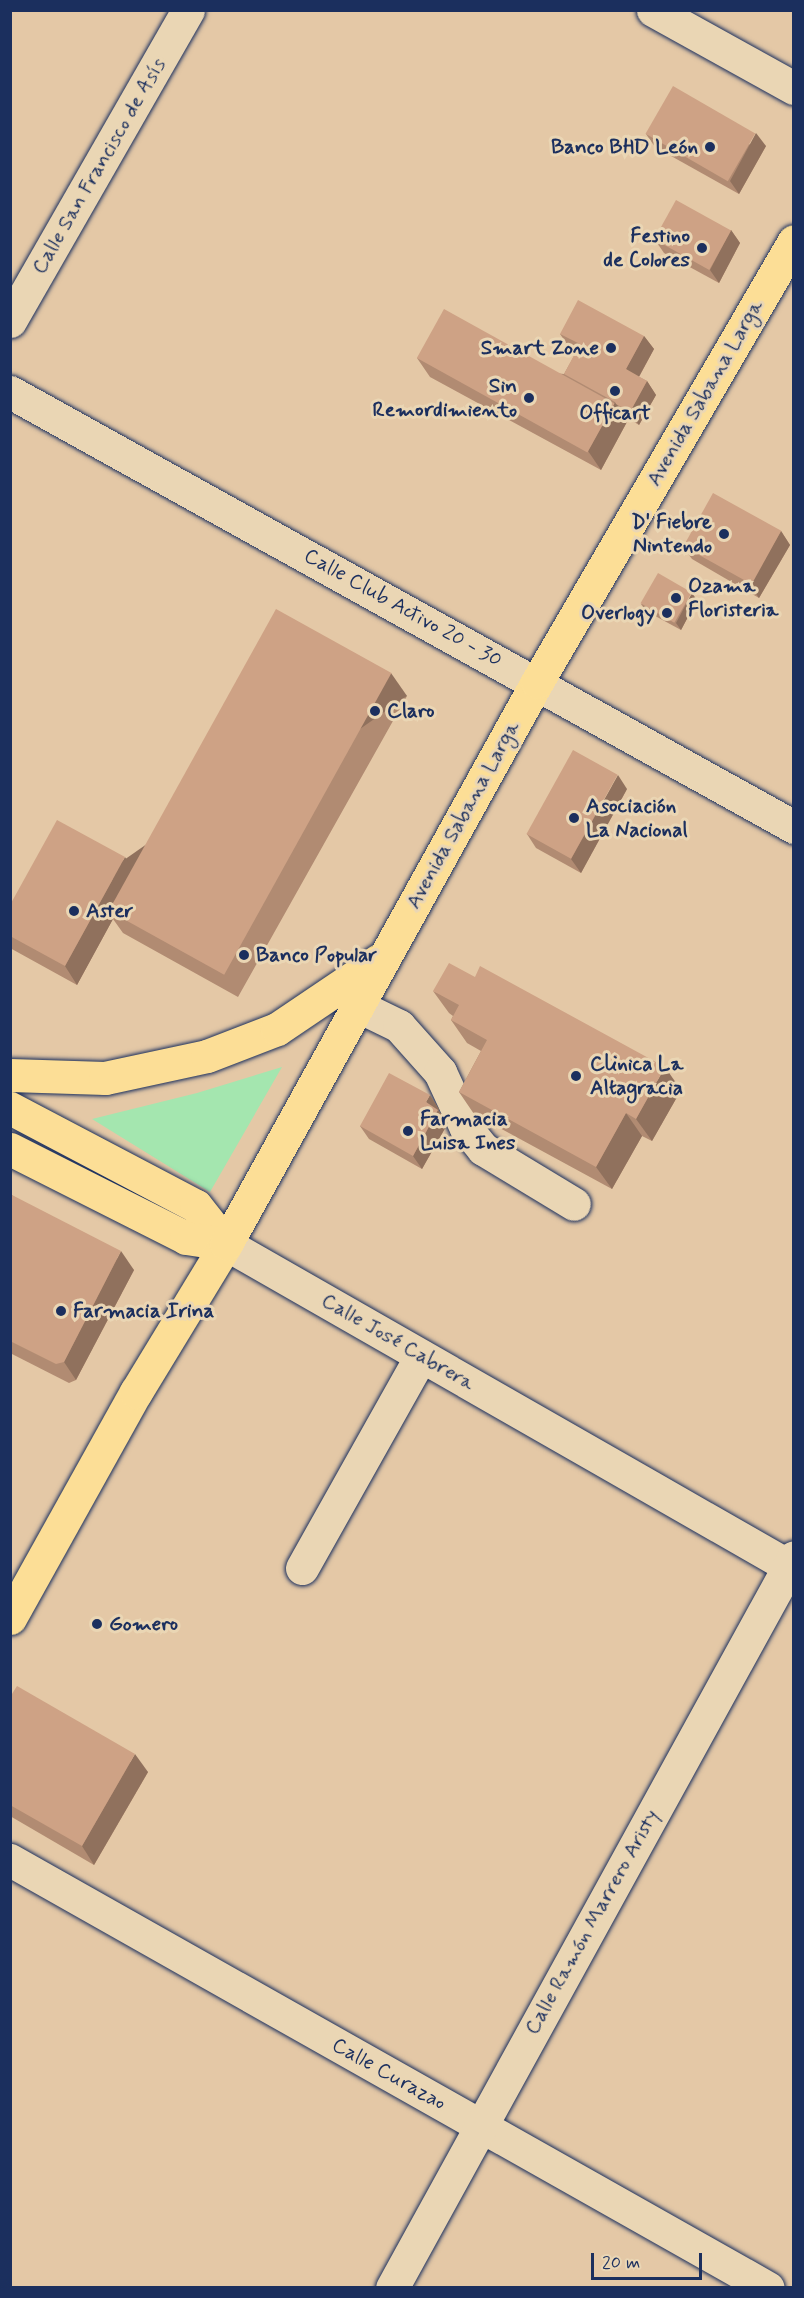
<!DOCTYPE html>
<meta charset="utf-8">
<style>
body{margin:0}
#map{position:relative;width:804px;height:2298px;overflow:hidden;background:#e4c8a6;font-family:Mynerve,sans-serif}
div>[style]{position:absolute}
.green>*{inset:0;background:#a4e6af}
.roads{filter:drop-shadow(0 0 2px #1b2f5e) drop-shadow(0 0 2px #1b2f5e)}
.minor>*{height:33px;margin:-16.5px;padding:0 16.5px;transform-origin:16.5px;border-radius:16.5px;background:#ead6b4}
.major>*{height:33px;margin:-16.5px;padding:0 16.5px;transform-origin:16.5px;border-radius:16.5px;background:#fcde96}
.wall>*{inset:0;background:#b18b72}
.shaded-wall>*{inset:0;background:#90715d;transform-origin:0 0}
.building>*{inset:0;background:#cea285;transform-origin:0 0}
.dots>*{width:16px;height:16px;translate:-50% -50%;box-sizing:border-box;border:3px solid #ead6b4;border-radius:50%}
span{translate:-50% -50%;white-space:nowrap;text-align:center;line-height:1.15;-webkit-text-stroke:6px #ead6b4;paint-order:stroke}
.poi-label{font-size:21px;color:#1b2f5e;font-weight:700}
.right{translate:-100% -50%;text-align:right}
.left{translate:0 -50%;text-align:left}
.street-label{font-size:21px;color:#1b2f5e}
.frame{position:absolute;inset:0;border:12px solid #1b2f5e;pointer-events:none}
.scale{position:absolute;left:591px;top:2253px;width:111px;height:27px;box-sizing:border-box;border:3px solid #1b2f5e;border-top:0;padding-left:8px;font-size:18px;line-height:21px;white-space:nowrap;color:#1b2f5e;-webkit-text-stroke:4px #ead6b4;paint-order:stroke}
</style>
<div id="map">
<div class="green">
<i style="clip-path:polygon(282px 1067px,210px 1192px,92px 1119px,197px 1093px)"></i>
</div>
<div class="roads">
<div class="minor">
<i style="left:653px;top:10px;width:161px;rotate:29deg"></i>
<i style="left:10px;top:321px;width:358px;rotate:-60.2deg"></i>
<i style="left:10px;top:392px;width:897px;rotate:29.02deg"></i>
<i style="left:356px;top:1005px;width:48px;rotate:26deg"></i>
<i style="left:399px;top:1026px;width:62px;rotate:48.3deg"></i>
<i style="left:440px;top:1072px;width:62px;rotate:65.1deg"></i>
<i style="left:466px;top:1128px;width:27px;rotate:51deg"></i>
<i style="left:483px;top:1149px;width:106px;rotate:31.1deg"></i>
<i style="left:226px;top:1244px;width:654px;rotate:29.78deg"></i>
<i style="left:302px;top:1568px;width:243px;rotate:-60.7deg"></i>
<i style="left:10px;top:1860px;width:870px;rotate:29.45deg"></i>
<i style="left:392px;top:2288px;width:834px;rotate:-61.19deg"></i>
</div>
<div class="major">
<i style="left:10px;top:1075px;width:95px;rotate:1.8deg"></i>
<i style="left:105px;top:1078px;width:104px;rotate:-12.2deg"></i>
<i style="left:207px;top:1056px;width:75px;rotate:-21.1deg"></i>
<i style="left:277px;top:1029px;width:122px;rotate:-34deg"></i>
<i style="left:10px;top:1108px;width:210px;rotate:27.8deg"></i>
<i style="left:196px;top:1206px;width:48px;rotate:51.7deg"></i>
<i style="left:10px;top:1149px;width:197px;rotate:26.8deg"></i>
<i style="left:186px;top:1238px;width:40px;rotate:8.5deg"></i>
<i style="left:10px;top:1618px;width:259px;rotate:-60.9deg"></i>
<i style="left:136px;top:1392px;width:173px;rotate:-58.7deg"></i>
<i style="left:226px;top:1244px;width:642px;rotate:-61.04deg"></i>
<i style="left:537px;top:682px;width:510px;rotate:-59.77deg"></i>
</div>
</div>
<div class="wall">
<i style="clip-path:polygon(646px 134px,766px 146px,739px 194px,655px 147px)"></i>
<i style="clip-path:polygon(731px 230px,740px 243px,719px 283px,664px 253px,655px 240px)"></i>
<i style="clip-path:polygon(560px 334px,644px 336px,654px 349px,639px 377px,647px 381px,656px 395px,639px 425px,626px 417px,628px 420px,601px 470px,430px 377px,417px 358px,564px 374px,577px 351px,569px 347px)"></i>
<i style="clip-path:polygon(781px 531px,790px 545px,759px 598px,692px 559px,682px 546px)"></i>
<i style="clip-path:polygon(697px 600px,681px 630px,646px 611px,641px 604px)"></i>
<i style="clip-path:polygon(407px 696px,238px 997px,123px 933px,113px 919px,77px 985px,10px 948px,10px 905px,131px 867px)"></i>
<i style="clip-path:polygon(627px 789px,581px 873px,536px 848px,527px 834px)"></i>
<i style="clip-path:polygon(433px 991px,681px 1090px,652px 1141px,642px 1136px,612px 1189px,474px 1114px,459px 1092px,481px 1051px,467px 1043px,451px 1020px,453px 1016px,449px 1013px)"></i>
<i style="clip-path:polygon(439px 1109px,438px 1110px,448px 1123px,422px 1169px,369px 1139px,360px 1126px)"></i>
<i style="clip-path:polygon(10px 1194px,134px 1270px,76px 1380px,69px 1383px,10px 1353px)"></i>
<i style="clip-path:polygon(10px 1697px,148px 1772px,94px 1865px,10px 1816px)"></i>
</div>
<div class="shaded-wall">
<i style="clip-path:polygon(756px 133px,766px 146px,739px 194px,730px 181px)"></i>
<i style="clip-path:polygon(731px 230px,740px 243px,719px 283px,710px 270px)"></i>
<i style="clip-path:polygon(644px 336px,654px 349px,636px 382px,626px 369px)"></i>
<i style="clip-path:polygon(647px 381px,656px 395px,639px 425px,630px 412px)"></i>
<i style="clip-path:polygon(615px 402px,628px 420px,601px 470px,588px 451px)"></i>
<i style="clip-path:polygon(781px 531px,790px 545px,759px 598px,750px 585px)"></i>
<i style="clip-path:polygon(692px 593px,697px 600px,681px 630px,676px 623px)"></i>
<i style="left:391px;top:673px;width:28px;height:346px;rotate:55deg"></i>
<i style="clip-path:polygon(618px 775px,627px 789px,581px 873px,571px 859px)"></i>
<i style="clip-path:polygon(125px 857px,137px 876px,107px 910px,113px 919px,77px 985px,65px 966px)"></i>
<i style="clip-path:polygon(665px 1067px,681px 1090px,652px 1141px,636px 1119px)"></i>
<i style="clip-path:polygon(430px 1095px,439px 1109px,435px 1116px,426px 1102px)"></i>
<i style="clip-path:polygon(438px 1110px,448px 1123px,422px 1169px,413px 1156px)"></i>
<i style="clip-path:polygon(626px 1113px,642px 1136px,612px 1189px,596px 1167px)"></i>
<i style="clip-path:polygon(121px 1251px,134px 1270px,76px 1380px,64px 1362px)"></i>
<i style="clip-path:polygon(135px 1754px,148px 1772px,94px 1865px,82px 1846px)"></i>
</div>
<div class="building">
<i style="left:673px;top:86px;width:95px;height:55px;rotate:30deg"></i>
<i style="left:676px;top:200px;width:63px;height:45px;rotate:29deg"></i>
<i style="clip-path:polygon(578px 300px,644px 336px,626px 369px,647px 381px,630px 412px,616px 404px,615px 402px,564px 374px,580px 344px,560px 334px)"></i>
<i style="left:444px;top:309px;width:195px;height:56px;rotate:29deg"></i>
<i style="left:713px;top:493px;width:78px;height:61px;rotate:29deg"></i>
<i style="left:658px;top:573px;width:39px;height:35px;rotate:30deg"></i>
<i style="left:276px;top:609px;width:132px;height:345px;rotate:29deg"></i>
<i style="left:573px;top:750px;width:51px;height:96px;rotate:29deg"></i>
<i style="clip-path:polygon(57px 820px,125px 857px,65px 966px,10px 936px,10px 905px)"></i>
<i style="clip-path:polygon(449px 963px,475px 977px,480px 966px,665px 1067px,636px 1119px,626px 1113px,596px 1167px,459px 1092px,487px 1040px,451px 1020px,459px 1005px,433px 991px)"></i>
<i style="clip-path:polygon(389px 1073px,430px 1095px,426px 1102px,438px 1110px,413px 1156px,360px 1126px)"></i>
<i style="clip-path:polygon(10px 1194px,121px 1251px,64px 1362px,56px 1364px,10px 1341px)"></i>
<i style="clip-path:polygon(17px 1686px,135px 1754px,82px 1846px,10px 1805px,10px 1697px)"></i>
</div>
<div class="dots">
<i style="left:710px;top:147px;background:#1b2f5e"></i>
<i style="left:702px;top:248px;background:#1b2f5e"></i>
<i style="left:611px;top:348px;background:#1b2f5e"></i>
<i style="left:615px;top:391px;background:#1b2f5e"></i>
<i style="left:529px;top:398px;background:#1b2f5e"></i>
<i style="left:724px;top:534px;background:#1b2f5e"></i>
<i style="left:676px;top:598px;background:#1b2f5e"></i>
<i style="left:667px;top:613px;background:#1b2f5e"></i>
<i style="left:375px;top:711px;background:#1b2f5e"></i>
<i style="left:574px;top:818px;background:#1b2f5e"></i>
<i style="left:74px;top:911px;background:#1b2f5e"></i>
<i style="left:244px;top:955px;background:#1b2f5e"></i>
<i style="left:576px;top:1076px;background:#1b2f5e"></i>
<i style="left:408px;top:1131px;background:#1b2f5e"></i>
<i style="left:61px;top:1311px;background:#1b2f5e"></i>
<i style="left:97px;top:1624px;background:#1b2f5e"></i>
</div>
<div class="poi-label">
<span class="right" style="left:698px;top:147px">Banco BHD León</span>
<span class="right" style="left:690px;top:248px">Festino<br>de Colores</span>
<span class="right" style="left:599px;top:348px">Smart Zone</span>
<span class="right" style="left:517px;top:398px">Sin<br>Remordimiento</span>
<span style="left:615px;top:413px">Officart</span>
<span class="right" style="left:712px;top:534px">D' Fiebre<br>Nintendo</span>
<span class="left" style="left:688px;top:598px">Ozama<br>Floristeria</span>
<span class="right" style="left:655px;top:613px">Overlogy</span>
<span class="left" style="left:387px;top:711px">Claro</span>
<span class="left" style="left:586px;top:818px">Asociación<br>La Nacional</span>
<span class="left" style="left:86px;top:911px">Aster</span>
<span class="left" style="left:256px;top:955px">Banco Popular</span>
<span class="left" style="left:590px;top:1076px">Clinica La<br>Altagracia</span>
<span class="left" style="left:420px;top:1131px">Farmacia<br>Luisa Ines</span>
<span class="left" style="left:73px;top:1311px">Farmacia Irina</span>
<span class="left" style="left:109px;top:1624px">Gomero</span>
</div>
<div class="street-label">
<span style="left:99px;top:166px;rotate:-60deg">Calle San Francisco de Asís</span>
<span style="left:705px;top:393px;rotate:-60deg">Avenida Sabana Larga</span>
<span style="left:403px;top:608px;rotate:29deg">Calle Club Activo 20 - 30</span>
<span style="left:463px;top:815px;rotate:-61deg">Avenida Sabana Larga</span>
<span style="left:398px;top:1342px;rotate:30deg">Calle José Cabrera</span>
<span style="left:592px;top:1922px;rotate:-61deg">Calle Ramón Marrero Aristy</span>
<span style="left:389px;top:2074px;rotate:29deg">Calle Curazao</span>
</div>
<div class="frame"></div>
<div class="scale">20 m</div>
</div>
